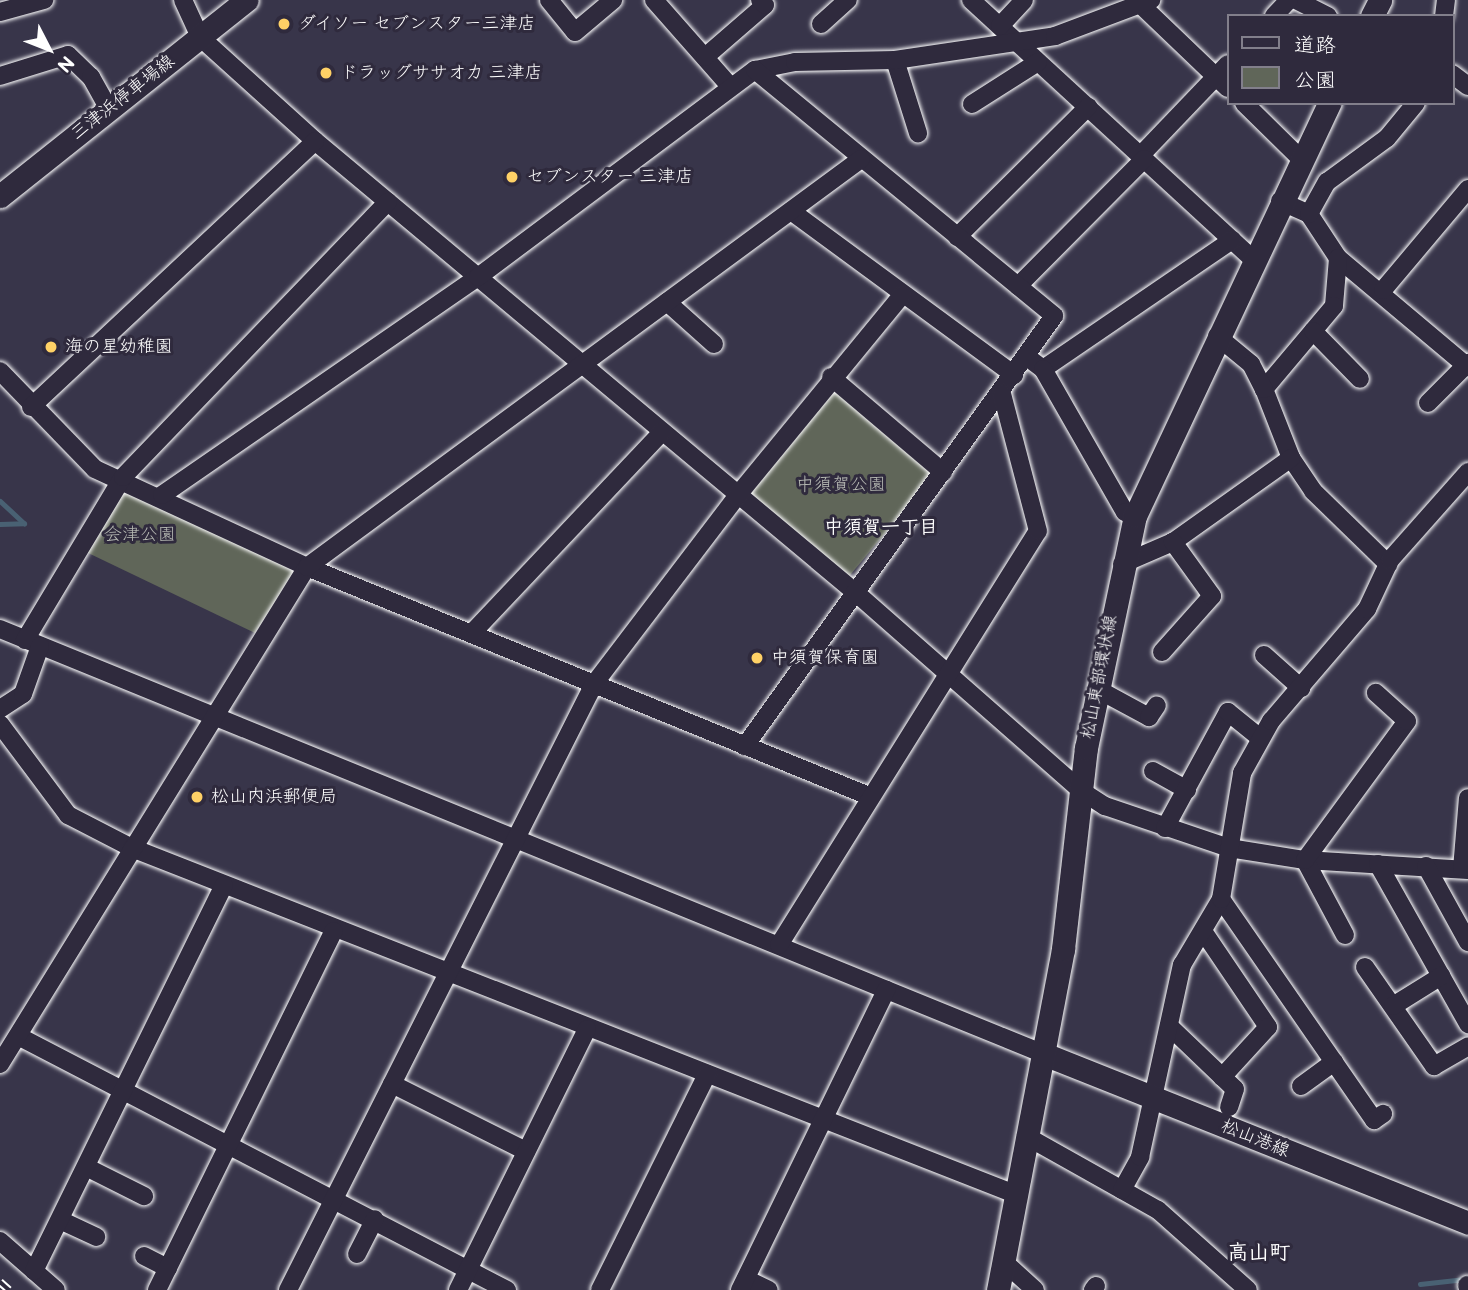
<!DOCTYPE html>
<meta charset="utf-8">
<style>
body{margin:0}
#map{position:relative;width:1468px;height:1290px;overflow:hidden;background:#38354a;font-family:"Balsamiq Sans","Klee One",sans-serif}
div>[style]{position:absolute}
.green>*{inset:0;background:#606659;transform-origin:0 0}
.stream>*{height:5px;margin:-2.5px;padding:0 2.5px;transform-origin:2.5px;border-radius:2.5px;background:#496173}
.roads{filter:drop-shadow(0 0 2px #fff) drop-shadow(0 0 2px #fff)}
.minor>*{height:18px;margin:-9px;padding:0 9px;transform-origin:9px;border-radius:9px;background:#2f2a3d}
.major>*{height:23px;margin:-11.5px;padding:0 11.5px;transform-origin:11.5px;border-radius:11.5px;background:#2f2a3d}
.rail>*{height:8px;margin-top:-4px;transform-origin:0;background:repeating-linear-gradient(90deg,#2f2a3d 0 16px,#fff 0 32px);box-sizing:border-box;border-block:2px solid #fff}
.dots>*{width:19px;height:19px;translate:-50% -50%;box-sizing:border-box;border:4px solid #2f2a3d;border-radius:50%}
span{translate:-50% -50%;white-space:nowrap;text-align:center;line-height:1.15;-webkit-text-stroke:6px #2f2a3d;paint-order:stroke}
.poi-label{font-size:18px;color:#fff}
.left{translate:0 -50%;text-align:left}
.street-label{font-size:18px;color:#fff}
.park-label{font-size:18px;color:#b7bab4}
.neighbourhood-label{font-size:19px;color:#fff;font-weight:700}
.quarter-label{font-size:21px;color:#fff;font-weight:700}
.legend{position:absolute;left:1227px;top:14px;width:228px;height:91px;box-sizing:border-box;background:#2f2a3d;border:2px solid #827f8b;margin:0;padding:9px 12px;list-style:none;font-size:21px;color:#fff}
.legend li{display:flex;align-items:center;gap:14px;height:35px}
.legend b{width:35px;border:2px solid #827f8b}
.north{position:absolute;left:14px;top:14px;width:70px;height:70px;-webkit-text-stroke:5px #2f2a3d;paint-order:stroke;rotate:132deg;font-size:19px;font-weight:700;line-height:28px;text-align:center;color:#fff}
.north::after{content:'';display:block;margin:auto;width:24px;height:32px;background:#fff;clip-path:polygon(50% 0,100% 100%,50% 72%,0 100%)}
</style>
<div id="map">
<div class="green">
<i style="left:832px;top:385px;width:136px;height:141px;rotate:40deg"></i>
<i style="clip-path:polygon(125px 483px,296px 572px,255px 633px,84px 551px)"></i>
</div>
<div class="stream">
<i style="left:0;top:501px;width:33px;rotate:43deg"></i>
<i style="left:0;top:524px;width:24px;rotate:-2deg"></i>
<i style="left:1420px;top:1284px;width:45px;rotate:-6.3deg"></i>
</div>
<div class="roads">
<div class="minor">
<i style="left:183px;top:0;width:41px;rotate:65.3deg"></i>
<i style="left:200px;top:37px;width:155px;rotate:42.1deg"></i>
<i style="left:315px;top:141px;width:704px;rotate:39.87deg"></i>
<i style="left:855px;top:592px;width:300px;rotate:41.3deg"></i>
<i style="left:1080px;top:790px;width:30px;rotate:33deg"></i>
<i style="left:1105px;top:806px;width:131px;rotate:18.7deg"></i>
<i style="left:1229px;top:848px;width:77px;rotate:9deg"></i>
<i style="left:1305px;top:860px;width:163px;rotate:3.5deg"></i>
<i style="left:549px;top:0;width:41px;rotate:50.9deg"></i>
<i style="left:575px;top:32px;width:50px;rotate:-40.1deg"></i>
<i style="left:654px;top:0;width:113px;rotate:48.6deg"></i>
<i style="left:971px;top:0;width:383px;rotate:42.6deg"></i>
<i style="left:1296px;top:0;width:36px;rotate:27deg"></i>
<i style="left:1141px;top:5px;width:120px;rotate:43.7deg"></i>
<i style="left:0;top:12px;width:46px;rotate:-15.3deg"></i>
<i style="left:1274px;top:16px;width:22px;rotate:-47deg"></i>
<i style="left:1444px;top:16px;width:16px;rotate:-83deg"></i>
<i style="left:821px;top:24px;width:36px;rotate:-42deg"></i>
<i style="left:1000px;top:26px;width:35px;rotate:-47deg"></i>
<i style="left:705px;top:57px;width:79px;rotate:-40.9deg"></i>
<i style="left:765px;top:5px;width:7px;rotate:-135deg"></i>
<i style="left:895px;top:60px;width:77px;rotate:72.5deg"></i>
<i style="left:755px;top:70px;width:41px;rotate:-11.3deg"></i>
<i style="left:795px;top:62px;width:100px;rotate:-1.1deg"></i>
<i style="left:895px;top:60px;width:162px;rotate:-8.5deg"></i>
<i style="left:1055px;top:36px;width:103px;rotate:-20.6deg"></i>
<i style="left:1452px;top:74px;width:20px;rotate:37deg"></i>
<i style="left:0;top:76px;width:71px;rotate:-17.2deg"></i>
<i style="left:68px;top:55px;width:32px;rotate:44deg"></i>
<i style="left:91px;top:77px;width:38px;rotate:61deg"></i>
<i style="left:1244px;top:103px;width:80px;rotate:44.5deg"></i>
<i style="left:972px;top:104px;width:78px;rotate:-32.5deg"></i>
<i style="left:1140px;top:156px;width:127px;rotate:-46.3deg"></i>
<i style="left:1280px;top:201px;width:32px;rotate:24deg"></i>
<i style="left:1309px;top:214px;width:53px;rotate:56.6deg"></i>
<i style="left:1338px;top:258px;width:170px;rotate:40deg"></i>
<i style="left:791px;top:211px;width:277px;rotate:36.3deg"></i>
<i style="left:1309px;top:214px;width:37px;rotate:-61deg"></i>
<i style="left:1327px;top:182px;width:74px;rotate:-36.3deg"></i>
<i style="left:1387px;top:138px;width:45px;rotate:-50.4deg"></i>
<i style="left:957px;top:237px;width:185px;rotate:-44.8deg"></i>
<i style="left:1338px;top:258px;width:48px;rotate:94.8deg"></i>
<i style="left:1334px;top:306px;width:109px;rotate:130.1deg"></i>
<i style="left:1264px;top:389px;width:74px;rotate:68.6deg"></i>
<i style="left:1291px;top:458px;width:40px;rotate:56deg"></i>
<i style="left:1313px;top:491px;width:105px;rotate:44.2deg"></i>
<i style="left:1018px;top:286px;width:179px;rotate:-45.2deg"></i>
<i style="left:1383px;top:290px;width:132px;rotate:-49.9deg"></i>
<i style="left:667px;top:302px;width:63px;rotate:41.8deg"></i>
<i style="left:1313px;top:331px;width:67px;rotate:45.6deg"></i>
<i style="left:1217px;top:336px;width:44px;rotate:39.5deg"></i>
<i style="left:1251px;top:364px;width:28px;rotate:63deg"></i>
<i style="left:1027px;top:357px;width:20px;rotate:37deg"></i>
<i style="left:1043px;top:369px;width:229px;rotate:-34.3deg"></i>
<i style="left:1043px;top:369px;width:165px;rotate:60.2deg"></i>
<i style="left:1125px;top:512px;width:11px;rotate:22deg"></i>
<i style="left:0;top:371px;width:136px;rotate:45.9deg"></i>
<i style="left:95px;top:469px;width:234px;rotate:24.8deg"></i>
<i style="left:307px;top:567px;width:607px;rotate:22.17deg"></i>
<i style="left:831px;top:377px;width:147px;rotate:40.3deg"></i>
<i style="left:1428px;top:403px;width:57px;rotate:-45deg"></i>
<i style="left:31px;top:407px;width:389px;rotate:-43.1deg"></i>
<i style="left:162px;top:495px;width:384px;rotate:-34.6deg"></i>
<i style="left:478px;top:277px;width:346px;rotate:-36.8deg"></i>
<i style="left:755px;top:70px;width:387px;rotate:39.4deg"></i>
<i style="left:1054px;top:316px;width:530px;rotate:125.7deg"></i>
<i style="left:1122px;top:564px;width:56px;rotate:-23.3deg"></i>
<i style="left:1173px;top:542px;width:145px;rotate:-35.4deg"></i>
<i style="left:0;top:629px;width:1127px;rotate:22.15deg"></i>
<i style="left:473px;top:632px;width:275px;rotate:-46.6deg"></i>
<i style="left:25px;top:640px;width:190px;rotate:-59deg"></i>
<i style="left:123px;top:477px;width:382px;rotate:-46.1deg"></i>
<i style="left:1162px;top:652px;width:75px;rotate:-48.2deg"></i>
<i style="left:1212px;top:596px;width:67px;rotate:-125.8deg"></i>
<i style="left:1264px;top:655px;width:50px;rotate:41.7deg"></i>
<i style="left:1099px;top:690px;width:57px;rotate:28.4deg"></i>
<i style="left:1149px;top:717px;width:14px;rotate:-56deg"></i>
<i style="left:0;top:709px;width:27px;rotate:-33deg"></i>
<i style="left:23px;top:694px;width:51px;rotate:-70.5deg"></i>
<i style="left:0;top:724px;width:114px;rotate:53.2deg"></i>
<i style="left:68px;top:815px;width:72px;rotate:27.3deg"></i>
<i style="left:132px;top:848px;width:948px;rotate:21.4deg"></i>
<i style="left:1153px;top:771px;width:39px;rotate:29deg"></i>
<i style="left:1165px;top:828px;width:132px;rotate:-61.5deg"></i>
<i style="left:1228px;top:712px;width:41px;rotate:39.1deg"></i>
<i style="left:1378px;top:864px;width:184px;rotate:60.6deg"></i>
<i style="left:1426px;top:866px;width:87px;rotate:61.1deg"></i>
<i style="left:1462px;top:869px;width:71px;rotate:-85.2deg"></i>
<i style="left:1221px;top:899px;width:269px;rotate:55.3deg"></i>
<i style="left:1374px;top:1120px;width:11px;rotate:-34deg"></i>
<i style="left:1203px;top:931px;width:116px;rotate:55.9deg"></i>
<i style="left:1268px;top:1027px;width:68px;rotate:132.6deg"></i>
<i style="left:1345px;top:935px;width:85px;rotate:-118.1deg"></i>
<i style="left:1305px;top:860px;width:172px;rotate:-53.7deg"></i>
<i style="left:1407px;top:721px;width:42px;rotate:-137.9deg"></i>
<i style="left:779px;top:945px;width:488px;rotate:-58deg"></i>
<i style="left:1038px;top:531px;width:142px;rotate:-104.7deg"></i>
<i style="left:1365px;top:967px;width:121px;rotate:55.1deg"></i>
<i style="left:1434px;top:1066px;width:39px;rotate:-30deg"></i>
<i style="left:1393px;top:1006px;width:57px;rotate:-32deg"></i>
<i style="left:1169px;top:1026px;width:91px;rotate:43.7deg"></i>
<i style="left:1235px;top:1089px;width:19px;rotate:108deg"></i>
<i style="left:18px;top:1036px;width:551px;rotate:27.45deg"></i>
<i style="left:0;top:1064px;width:584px;rotate:-58.3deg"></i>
<i style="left:307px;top:567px;width:688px;rotate:-36.37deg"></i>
<i style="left:392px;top:1084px;width:150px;rotate:26.6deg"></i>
<i style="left:1301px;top:1086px;width:41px;rotate:-36deg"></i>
<i style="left:1026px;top:1136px;width:151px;rotate:29.3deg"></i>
<i style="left:1158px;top:1210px;width:120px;rotate:41.6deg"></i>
<i style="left:86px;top:1167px;width:65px;rotate:26.6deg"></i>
<i style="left:1122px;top:1190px;width:38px;rotate:-61deg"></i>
<i style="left:1140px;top:1157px;width:197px;rotate:-77.7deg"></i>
<i style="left:1182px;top:965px;width:77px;rotate:-59.4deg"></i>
<i style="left:1221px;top:899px;width:128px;rotate:-80.5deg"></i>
<i style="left:1242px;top:773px;width:60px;rotate:-60.9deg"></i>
<i style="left:1271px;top:721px;width:148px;rotate:-49.4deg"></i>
<i style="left:1367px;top:609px;width:54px;rotate:-64.9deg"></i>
<i style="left:1390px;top:560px;width:118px;rotate:-48.4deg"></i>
<i style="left:60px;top:1220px;width:40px;rotate:25deg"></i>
<i style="left:0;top:1241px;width:74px;rotate:41.2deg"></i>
<i style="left:357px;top:1254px;width:39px;rotate:-63deg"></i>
<i style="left:144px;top:1256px;width:27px;rotate:27deg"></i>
<i style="left:1003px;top:1261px;width:43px;rotate:42.2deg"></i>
<i style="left:34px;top:1271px;width:430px;rotate:-63.8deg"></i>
<i style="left:746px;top:1279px;width:25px;rotate:26deg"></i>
<i style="left:1467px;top:1285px;width:3px;rotate:72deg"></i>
<i style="left:157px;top:1290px;width:400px;rotate:-63.8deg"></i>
<i style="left:288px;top:1290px;width:679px;rotate:-63.21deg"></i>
<i style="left:594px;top:684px;width:236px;rotate:-52.7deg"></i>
<i style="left:737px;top:496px;width:261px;rotate:-50.6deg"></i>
<i style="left:458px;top:1290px;width:291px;rotate:-63.7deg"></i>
<i style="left:600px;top:1290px;width:241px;rotate:-63.6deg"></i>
<i style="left:740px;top:1290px;width:334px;rotate:-64deg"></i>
<i style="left:1093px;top:1290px;width:5px;rotate:-53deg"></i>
</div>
<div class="major">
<i style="left:1372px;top:16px;width:18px;rotate:-63deg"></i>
<i style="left:0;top:196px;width:315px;rotate:-38.5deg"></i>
<i style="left:1044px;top:1054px;width:456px;rotate:21.7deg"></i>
<i style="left:998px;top:1290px;width:347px;rotate:-79.2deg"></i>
<i style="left:1063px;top:949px;width:202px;rotate:-83.5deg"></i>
<i style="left:1086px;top:748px;width:237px;rotate:-78.1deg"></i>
<i style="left:1135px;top:516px;width:456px;rotate:-64.8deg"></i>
</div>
</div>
<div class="rail">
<i style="left:0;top:1282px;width:12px;rotate:42deg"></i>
</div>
<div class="dots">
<i style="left:284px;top:24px;background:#ffd166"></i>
<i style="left:326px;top:73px;background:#ffd166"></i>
<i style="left:512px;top:177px;background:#ffd166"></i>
<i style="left:51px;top:347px;background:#ffd166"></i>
<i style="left:757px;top:658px;background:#ffd166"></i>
<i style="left:197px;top:797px;background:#ffd166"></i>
</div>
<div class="poi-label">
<span class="left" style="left:298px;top:24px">ダイソー セブンスター三津店</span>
<span class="left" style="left:340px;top:73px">ドラッグササオカ 三津店</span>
<span class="left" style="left:526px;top:177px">セブンスター 三津店</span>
<span class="left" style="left:65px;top:347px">海の星幼稚園</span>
<span class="left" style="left:771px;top:658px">中須賀保育園</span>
<span class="left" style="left:211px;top:797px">松山内浜郵便局</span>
</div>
<div class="street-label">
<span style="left:123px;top:98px;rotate:-38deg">三津浜停車場線</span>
<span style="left:1100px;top:677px;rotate:-79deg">松山東部環状線</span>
<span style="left:1255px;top:1139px;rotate:22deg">松山港線</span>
</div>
<div class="park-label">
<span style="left:841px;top:485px">中須賀公園</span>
<span style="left:140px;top:535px">会津公園</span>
</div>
<div class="neighbourhood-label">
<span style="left:881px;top:528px">中須賀一丁目</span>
</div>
<div class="quarter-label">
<span style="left:1259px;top:1253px">高山町</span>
</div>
<ul class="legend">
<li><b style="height:9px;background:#2f2a3d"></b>道路</li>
<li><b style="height:19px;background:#606659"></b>公園</li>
</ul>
<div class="north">N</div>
</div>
